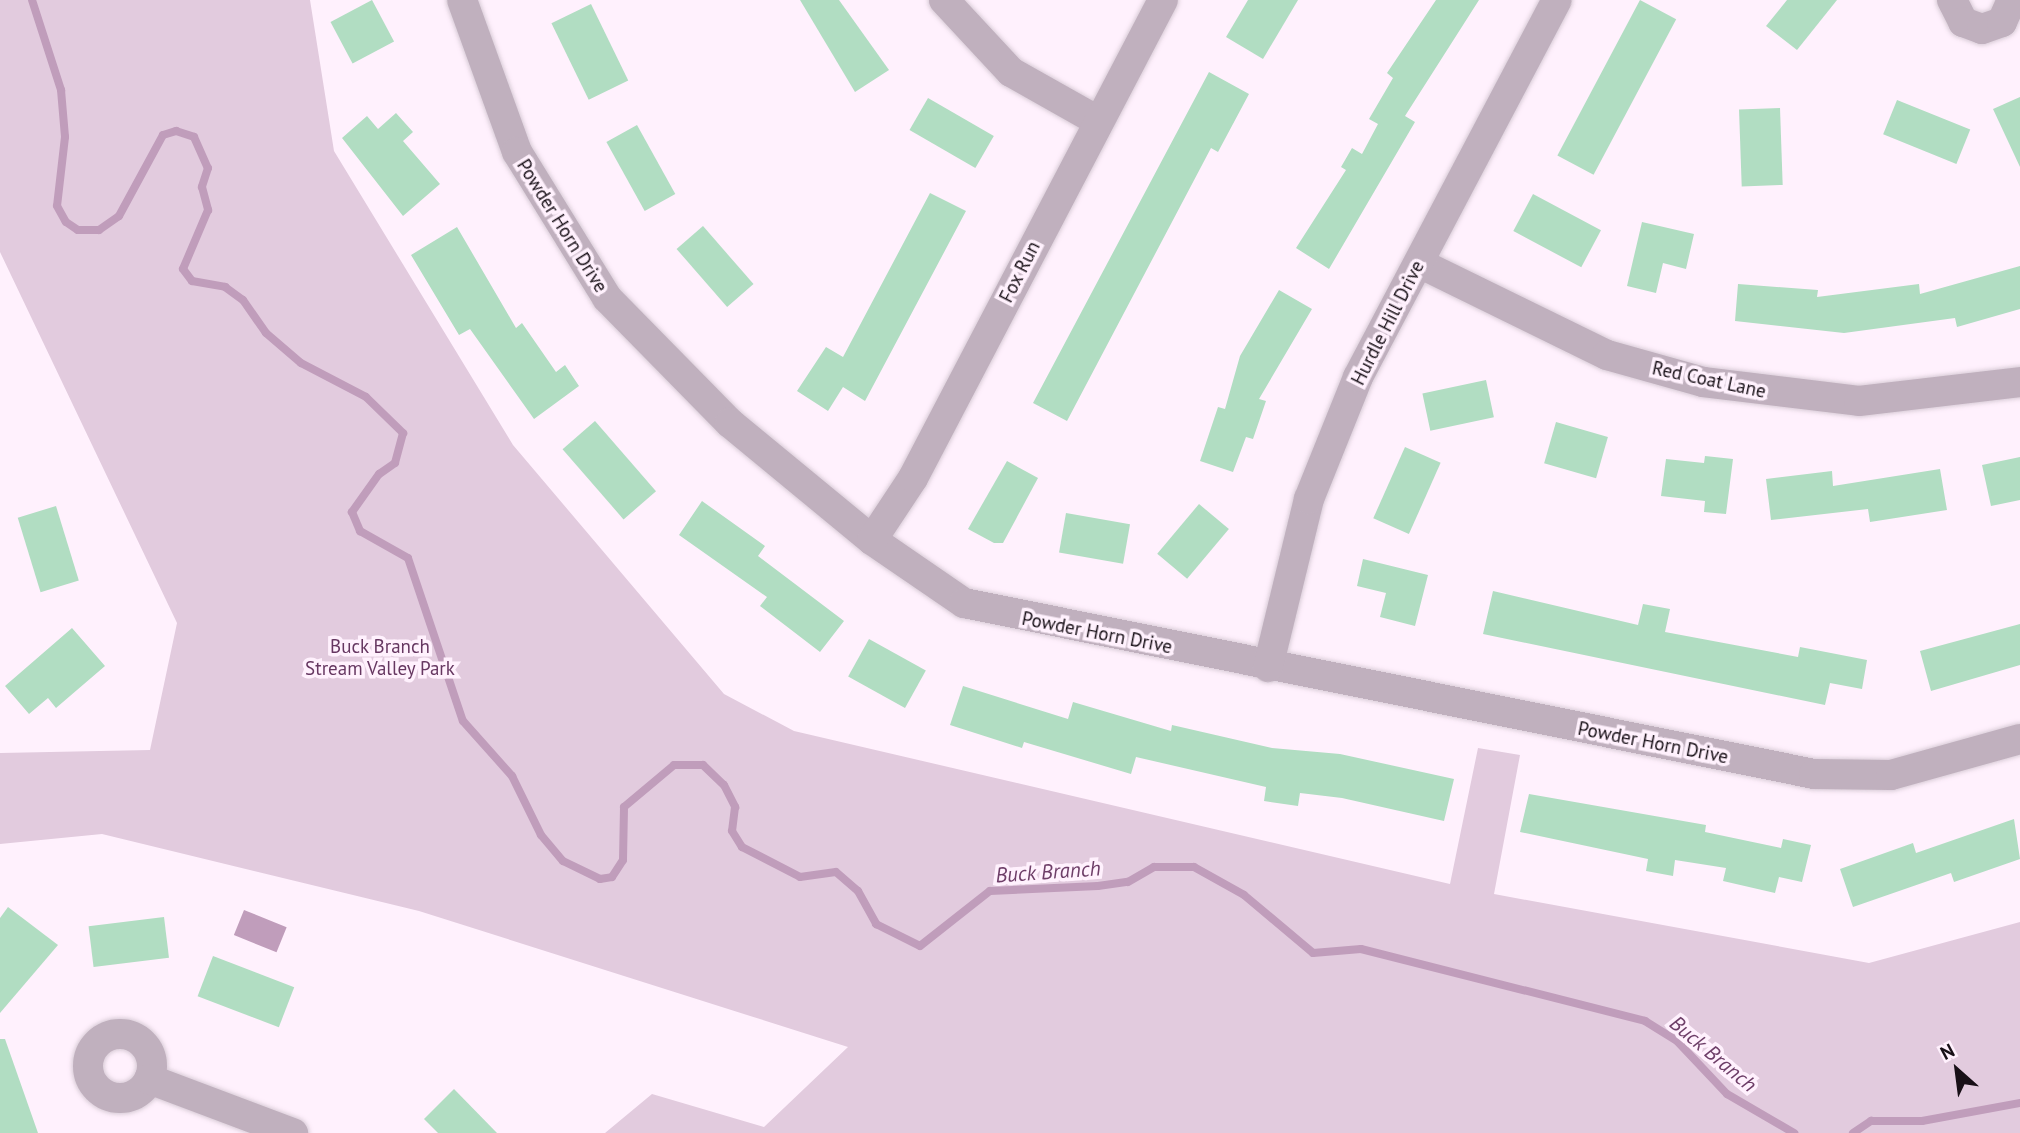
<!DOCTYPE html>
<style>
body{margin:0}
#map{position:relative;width:2020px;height:1133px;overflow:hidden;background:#fff1fd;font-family:"PT Sans",sans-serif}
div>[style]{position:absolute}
.green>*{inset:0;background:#e2cbde}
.water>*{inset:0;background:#c09dbb;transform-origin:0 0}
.stream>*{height:8px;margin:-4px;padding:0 4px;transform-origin:4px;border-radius:4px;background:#c09dbb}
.building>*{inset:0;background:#b1ddc2;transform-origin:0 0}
.roads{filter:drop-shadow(0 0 2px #dacdd8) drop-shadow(0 0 2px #dacdd8)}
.street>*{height:30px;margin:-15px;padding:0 15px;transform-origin:15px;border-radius:15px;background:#c0b0be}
.street>.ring{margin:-15px;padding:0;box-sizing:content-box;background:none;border:30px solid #c0b0be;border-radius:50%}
span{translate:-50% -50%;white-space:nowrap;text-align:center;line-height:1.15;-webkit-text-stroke:7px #fff1fd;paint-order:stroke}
.street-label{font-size:19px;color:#181017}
.park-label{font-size:19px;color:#663761}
.water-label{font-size:21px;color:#6e3e68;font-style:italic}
.north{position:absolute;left:1922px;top:1035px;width:70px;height:70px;-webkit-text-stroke:5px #fff1fd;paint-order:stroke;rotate:332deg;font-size:19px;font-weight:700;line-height:28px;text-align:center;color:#181017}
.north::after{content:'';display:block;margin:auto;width:24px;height:32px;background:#181017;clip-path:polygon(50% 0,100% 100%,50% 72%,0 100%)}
</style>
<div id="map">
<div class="green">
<i style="clip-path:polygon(0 0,310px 0,334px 151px,513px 445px,724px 694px,794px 731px,1450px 884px,1478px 748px,1520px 755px,1494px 894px,1869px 963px,2020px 922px,2020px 1133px,605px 1133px,652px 1094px,764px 1127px,848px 1047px,419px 911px,102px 834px,0 844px,0 753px,150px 750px,177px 623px,0 252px)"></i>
</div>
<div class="water">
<i style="left:244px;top:910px;width:46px;height:27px;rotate:22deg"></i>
</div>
<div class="stream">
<i style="left:32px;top:0;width:95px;rotate:72.1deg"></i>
<i style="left:61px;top:90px;width:47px;rotate:85.1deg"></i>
<i style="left:65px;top:137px;width:69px;rotate:96.6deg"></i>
<i style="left:57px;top:206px;width:18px;rotate:61deg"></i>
<i style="left:66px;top:222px;width:14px;rotate:34deg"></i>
<i style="left:78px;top:230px;width:21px"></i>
<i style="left:99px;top:230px;width:24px;rotate:-35deg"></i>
<i style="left:119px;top:216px;width:92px;rotate:-61.5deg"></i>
<i style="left:163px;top:135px;width:14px;rotate:-17deg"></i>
<i style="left:176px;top:131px;width:19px;rotate:18deg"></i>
<i style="left:194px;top:137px;width:34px;rotate:66deg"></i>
<i style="left:208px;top:168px;width:20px;rotate:108deg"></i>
<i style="left:202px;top:187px;width:24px;rotate:75deg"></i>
<i style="left:208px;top:210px;width:64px;rotate:113deg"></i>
<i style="left:183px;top:269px;width:15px;rotate:53deg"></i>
<i style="left:192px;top:281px;width:34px;rotate:10deg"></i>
<i style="left:225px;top:287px;width:22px;rotate:36deg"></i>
<i style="left:243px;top:300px;width:40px;rotate:55.1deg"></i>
<i style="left:266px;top:333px;width:46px;rotate:40.6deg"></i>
<i style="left:301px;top:363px;width:73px;rotate:27.6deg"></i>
<i style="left:366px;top:397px;width:52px;rotate:44.2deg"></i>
<i style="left:403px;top:433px;width:31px;rotate:105deg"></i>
<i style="left:395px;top:463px;width:19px;rotate:145deg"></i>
<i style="left:379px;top:474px;width:47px;rotate:125.4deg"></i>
<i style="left:352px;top:512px;width:21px;rotate:67deg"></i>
<i style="left:360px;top:531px;width:55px;rotate:29.4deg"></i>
<i style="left:408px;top:558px;width:172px;rotate:71.4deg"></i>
<i style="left:463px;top:721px;width:74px;rotate:48.3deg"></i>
<i style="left:512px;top:776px;width:66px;rotate:63.8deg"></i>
<i style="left:541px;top:835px;width:34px;rotate:50deg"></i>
<i style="left:563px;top:861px;width:41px;rotate:25.9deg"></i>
<i style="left:600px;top:879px;width:12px;rotate:-9deg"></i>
<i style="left:612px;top:877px;width:20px;rotate:-57deg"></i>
<i style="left:623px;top:860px;width:53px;rotate:-88.9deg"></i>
<i style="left:624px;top:807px;width:65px;rotate:-40deg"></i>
<i style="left:674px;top:765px;width:29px"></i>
<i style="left:703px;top:765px;width:29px;rotate:44deg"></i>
<i style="left:724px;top:785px;width:25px;rotate:63deg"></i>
<i style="left:735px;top:807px;width:24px;rotate:97deg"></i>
<i style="left:732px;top:831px;width:19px;rotate:58deg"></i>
<i style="left:742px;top:847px;width:65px;rotate:27.3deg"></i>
<i style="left:800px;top:877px;width:36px;rotate:-8deg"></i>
<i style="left:836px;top:872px;width:29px;rotate:41deg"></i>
<i style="left:858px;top:891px;width:38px;rotate:61deg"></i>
<i style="left:876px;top:924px;width:49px;rotate:26.6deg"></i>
<i style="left:920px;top:946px;width:89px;rotate:-38.2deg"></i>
<i style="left:990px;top:891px;width:108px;rotate:-2.7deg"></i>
<i style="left:1098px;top:886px;width:30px;rotate:-8deg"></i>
<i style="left:1128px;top:882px;width:30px;rotate:-30deg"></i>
<i style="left:1154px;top:867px;width:40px"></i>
<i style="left:1194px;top:867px;width:57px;rotate:29.2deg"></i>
<i style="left:1244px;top:895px;width:90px;rotate:40deg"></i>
<i style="left:1313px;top:953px;width:48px;rotate:-4.8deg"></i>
<i style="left:1361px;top:949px;width:293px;rotate:14.2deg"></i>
<i style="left:1645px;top:1021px;width:38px;rotate:32deg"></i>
<i style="left:1677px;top:1041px;width:73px;rotate:46.7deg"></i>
<i style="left:1727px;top:1094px;width:78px;rotate:30.2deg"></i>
<i style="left:1853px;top:1133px;width:22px;rotate:-34deg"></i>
<i style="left:1871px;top:1121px;width:51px"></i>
<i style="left:1922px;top:1121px;width:100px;rotate:-10.4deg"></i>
</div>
<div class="building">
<i style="left:372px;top:0;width:47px;height:47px;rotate:62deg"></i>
<i style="clip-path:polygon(800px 0,839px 0,889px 70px,855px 92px)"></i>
<i style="clip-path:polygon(1248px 0,1298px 0,1263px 59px,1226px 37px)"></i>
<i style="clip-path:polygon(1436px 0,1479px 0,1405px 116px,1415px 122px,1329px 269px,1296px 248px,1346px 170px,1341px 167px,1352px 148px,1362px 154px,1378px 124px,1369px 119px,1393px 78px,1387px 73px)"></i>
<i style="left:1640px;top:0;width:41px;height:176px;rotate:28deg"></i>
<i style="clip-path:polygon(1787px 0,1837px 0,1797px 50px,1766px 26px)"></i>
<i style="left:591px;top:4px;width:85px;height:44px;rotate:64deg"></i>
<i style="clip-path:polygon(1209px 72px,1249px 94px,1218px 152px,1211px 148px,1067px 421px,1033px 403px)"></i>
<i style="clip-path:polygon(2020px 97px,2020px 167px,1993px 109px)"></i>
<i style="left:928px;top:98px;width:76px;height:37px;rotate:30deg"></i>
<i style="left:1897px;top:100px;width:79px;height:37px;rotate:22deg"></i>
<i style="left:1780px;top:108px;width:77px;height:41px;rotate:88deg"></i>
<i style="clip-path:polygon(396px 113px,413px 132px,403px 141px,440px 184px,403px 216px,342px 138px,367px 116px,378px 129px)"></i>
<i style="left:637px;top:125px;width:79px;height:35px;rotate:61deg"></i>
<i style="clip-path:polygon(930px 193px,966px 211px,865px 401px,843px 387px,828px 411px,797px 391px,826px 347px,843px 357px)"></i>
<i style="left:1533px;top:194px;width:77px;height:42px;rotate:28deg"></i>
<i style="clip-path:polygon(1642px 222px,1694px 234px,1686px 269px,1663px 263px,1656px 293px,1627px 286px)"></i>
<i style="left:703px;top:226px;width:77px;height:35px;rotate:49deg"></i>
<i style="clip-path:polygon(457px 227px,516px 328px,522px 323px,556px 372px,565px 365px,579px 386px,534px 419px,470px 329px,459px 335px,411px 255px)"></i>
<i style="clip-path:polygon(2020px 266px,2020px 309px,1957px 327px,1955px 318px,1844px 333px,1735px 321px,1738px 284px,1818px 290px,1817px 297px,1919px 284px,1920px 294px)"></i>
<i style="clip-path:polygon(1279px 290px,1312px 309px,1259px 399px,1266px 401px,1253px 439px,1246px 437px,1233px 472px,1200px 461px,1218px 407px,1225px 409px,1240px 356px)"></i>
<i style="left:1486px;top:380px;width:38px;height:65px;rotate:78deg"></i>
<i style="left:595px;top:421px;width:93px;height:43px;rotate:49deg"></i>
<i style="left:1556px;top:422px;width:54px;height:43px;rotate:16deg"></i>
<i style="left:1405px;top:447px;width:39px;height:78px;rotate:24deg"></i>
<i style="clip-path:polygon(1705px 456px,1733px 459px,1726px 514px,1704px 512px,1705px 501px,1661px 496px,1666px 459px,1704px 463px)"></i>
<i style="clip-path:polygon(2020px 457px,2020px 500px,1991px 506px,1982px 465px)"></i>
<i style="clip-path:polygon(1007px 461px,1038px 478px,1003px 543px,994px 543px,968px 529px)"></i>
<i style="clip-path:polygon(1940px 469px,1947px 510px,1870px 522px,1868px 509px,1771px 520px,1766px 479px,1832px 471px,1833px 486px)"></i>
<i style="clip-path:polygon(702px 501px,765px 546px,758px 556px,844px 621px,820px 652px,760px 606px,767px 597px,679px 535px)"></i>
<i style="left:1199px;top:504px;width:39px;height:65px;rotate:40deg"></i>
<i style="left:56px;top:506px;width:78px;height:40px;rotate:73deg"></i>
<i style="left:1066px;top:513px;width:65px;height:40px;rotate:10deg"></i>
<i style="clip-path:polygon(1363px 559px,1428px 575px,1415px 626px,1380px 617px,1386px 593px,1357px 586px)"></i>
<i style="clip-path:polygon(1493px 591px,1638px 625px,1643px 604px,1670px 609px,1665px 632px,1798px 657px,1800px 647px,1867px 660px,1862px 689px,1830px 683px,1825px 705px,1483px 634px)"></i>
<i style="clip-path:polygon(2020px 624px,2020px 665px,1931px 691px,1920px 651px)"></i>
<i style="clip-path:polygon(72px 628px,105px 666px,56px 708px,48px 698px,29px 714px,5px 686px)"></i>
<i style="left:869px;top:639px;width:65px;height:43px;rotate:29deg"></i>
<i style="clip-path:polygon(963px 686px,1068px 719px,1073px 702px,1171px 731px,1172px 725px,1272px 748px,1340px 754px,1454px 779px,1444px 821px,1342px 798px,1300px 793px,1298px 806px,1264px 801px,1266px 787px,1136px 757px,1131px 774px,1024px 742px,1022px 748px,950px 725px)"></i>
<i style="clip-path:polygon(1529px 794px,1706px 825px,1705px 832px,1781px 848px,1783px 839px,1811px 845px,1802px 882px,1779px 877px,1775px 893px,1723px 881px,1726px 868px,1675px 860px,1673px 876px,1646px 871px,1648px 859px,1520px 832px)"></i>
<i style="clip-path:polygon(2014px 819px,2020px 859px,1954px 882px,1951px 873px,1853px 907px,1840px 869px,1913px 843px,1916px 853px)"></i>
<i style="clip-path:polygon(8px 907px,58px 945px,0 1013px,0 918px)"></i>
<i style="left:164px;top:917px;width:41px;height:76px;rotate:83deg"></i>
<i style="left:213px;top:956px;width:87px;height:43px;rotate:21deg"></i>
<i style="clip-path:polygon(0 1039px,5px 1039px,38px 1133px,0 1133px)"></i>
<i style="clip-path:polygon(454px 1089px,497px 1133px,438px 1133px,424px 1119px)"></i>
</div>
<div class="roads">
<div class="street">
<i style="left:462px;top:0;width:162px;rotate:70.1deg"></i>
<i style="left:517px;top:152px;width:172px;rotate:58.3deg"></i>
<i style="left:607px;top:298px;width:175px;rotate:45.5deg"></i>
<i style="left:730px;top:423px;width:184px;rotate:39.5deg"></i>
<i style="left:872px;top:540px;width:112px;rotate:34.4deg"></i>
<i style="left:964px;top:603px;width:867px;rotate:11.37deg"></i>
<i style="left:1814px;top:774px;width:77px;rotate:0.7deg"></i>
<i style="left:1891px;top:775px;width:134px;rotate:-15.6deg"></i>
<i style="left:944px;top:0;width:98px;rotate:47.1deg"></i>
<i style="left:1011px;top:72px;width:100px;rotate:29.4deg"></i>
<i style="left:1952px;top:0;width:25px;rotate:63deg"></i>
<i style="left:1963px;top:22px;width:20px;rotate:20deg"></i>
<i style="left:1982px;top:29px;width:21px;rotate:-19deg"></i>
<i style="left:2002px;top:22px;width:24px;rotate:-66deg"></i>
<i style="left:1419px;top:263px;width:209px;rotate:26.1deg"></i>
<i style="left:1607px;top:355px;width:100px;rotate:15.7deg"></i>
<i style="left:1703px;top:382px;width:157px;rotate:6.9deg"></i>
<i style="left:1859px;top:401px;width:162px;rotate:-6.7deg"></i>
<i style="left:872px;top:540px;width:74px;rotate:-56.5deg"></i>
<i style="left:913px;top:478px;width:539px;rotate:-62.39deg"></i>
<i style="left:1268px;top:667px;width:173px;rotate:-76.3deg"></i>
<i style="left:1309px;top:499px;width:131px;rotate:-68.1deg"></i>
<i style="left:1358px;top:377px;width:426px;rotate:-62.2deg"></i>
<i class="ring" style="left:88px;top:1034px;width:34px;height:34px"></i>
<i style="left:149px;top:1079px;width:154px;rotate:20.6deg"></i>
</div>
</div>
<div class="street-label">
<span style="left:562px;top:226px;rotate:58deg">Powder Horn Drive</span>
<span style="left:1020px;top:272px;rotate:-63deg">Fox Run</span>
<span style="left:1388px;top:323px;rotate:-63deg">Hurdle Hill Drive</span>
<span style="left:1709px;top:380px;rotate:12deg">Red Coat Lane</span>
<span style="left:1097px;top:633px;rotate:11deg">Powder Horn Drive</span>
<span style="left:1653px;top:743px;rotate:11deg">Powder Horn Drive</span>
</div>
<div class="park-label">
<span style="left:380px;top:658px">Buck Branch<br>Stream Valley Park</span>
</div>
<div class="water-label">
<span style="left:1048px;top:872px;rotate:-4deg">Buck Branch</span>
<span style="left:1713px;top:1054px;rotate:40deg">Buck Branch</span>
</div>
<div class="north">N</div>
</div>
